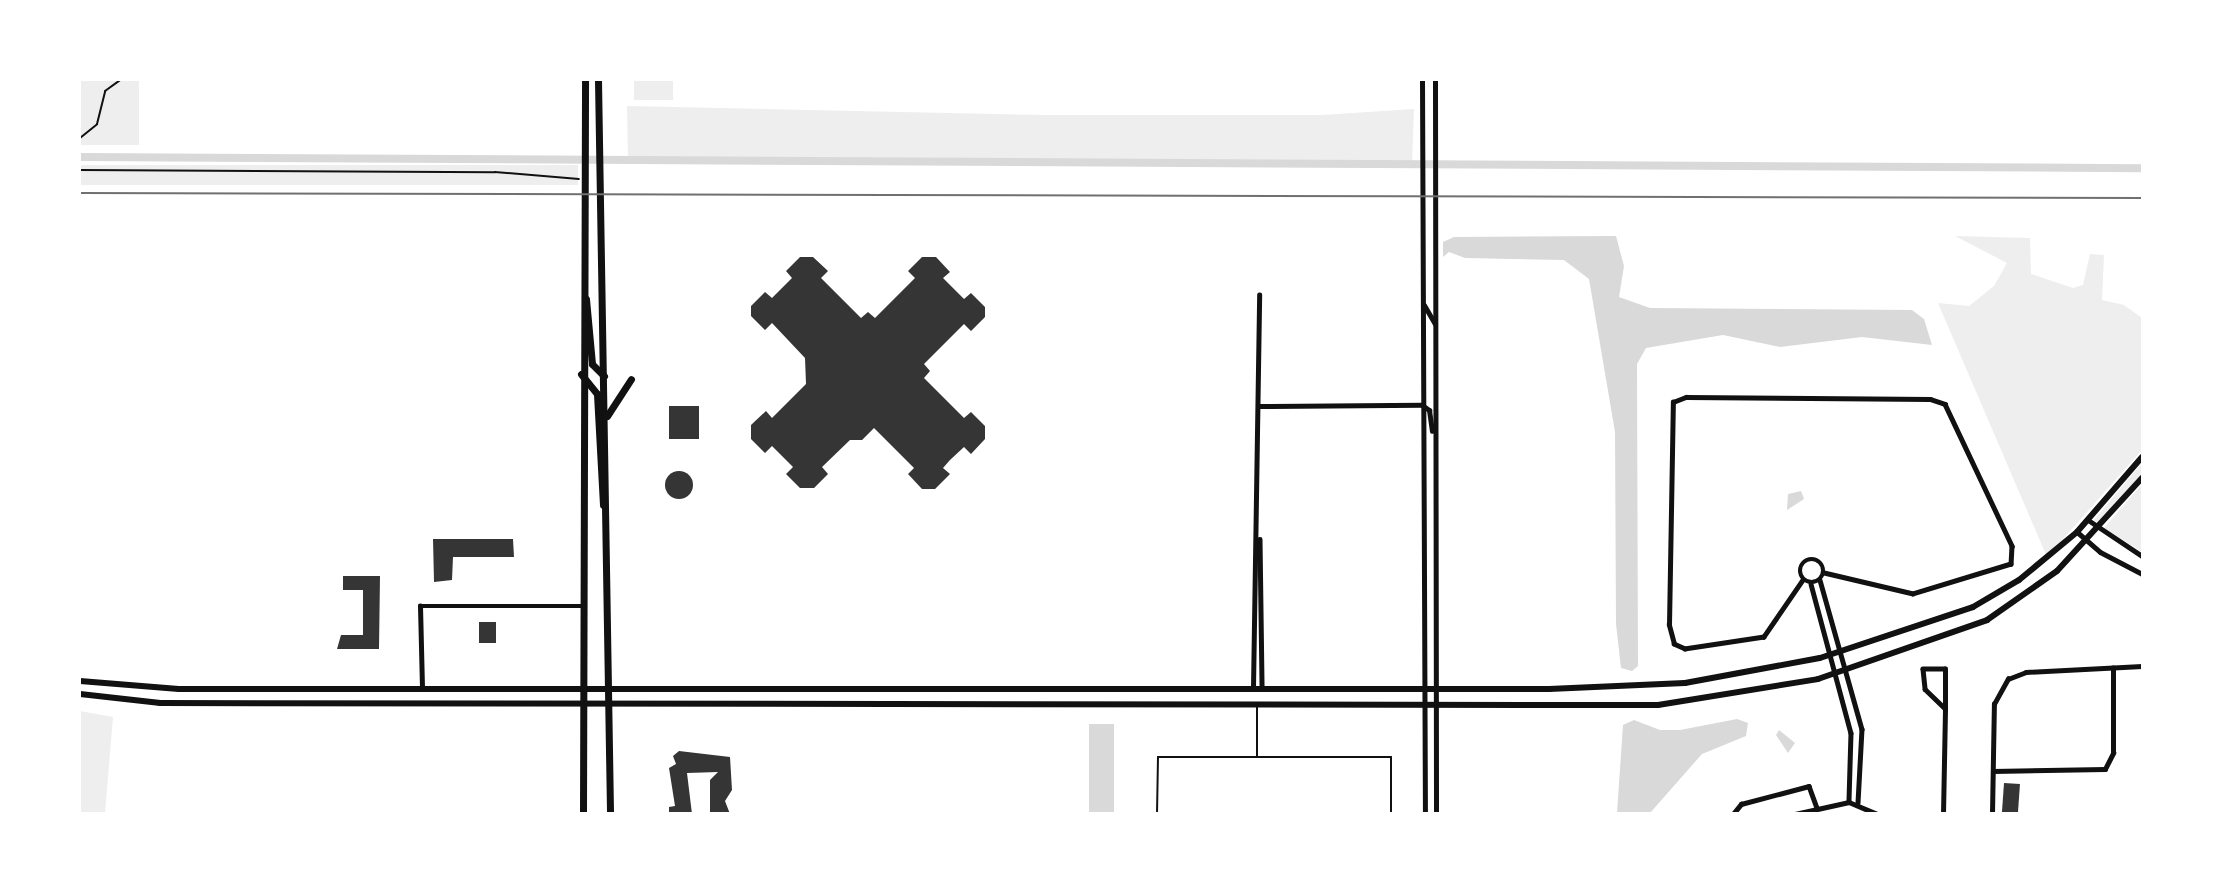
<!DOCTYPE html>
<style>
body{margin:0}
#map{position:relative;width:2222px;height:893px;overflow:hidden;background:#fff;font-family:"Times New Roman",serif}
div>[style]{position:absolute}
.green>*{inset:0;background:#eee;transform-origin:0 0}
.water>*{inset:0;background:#d9d9d9;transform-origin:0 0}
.canal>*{height:8px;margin:-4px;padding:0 4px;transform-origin:4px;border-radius:4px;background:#d9d9d9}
.building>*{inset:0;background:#353535;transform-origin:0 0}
.round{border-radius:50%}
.path>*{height:1.5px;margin:-0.75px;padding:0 0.75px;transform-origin:0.75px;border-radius:0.75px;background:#111}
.service>*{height:2px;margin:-1px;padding:0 1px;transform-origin:1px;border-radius:1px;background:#111}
.minor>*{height:4.5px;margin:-2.25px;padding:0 2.25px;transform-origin:2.25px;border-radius:2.25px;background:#111}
.minor>.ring{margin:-2.25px;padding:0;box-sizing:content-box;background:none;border:4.5px solid #111;border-radius:50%}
.tertiary>*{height:5px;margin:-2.5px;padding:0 2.5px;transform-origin:2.5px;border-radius:2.5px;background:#111}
.secondary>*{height:6px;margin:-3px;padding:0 3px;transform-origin:3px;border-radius:3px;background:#111}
.trunk>*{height:7px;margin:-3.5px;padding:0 3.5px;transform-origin:3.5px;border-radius:3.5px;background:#111}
.rail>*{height:2px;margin:-1px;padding:0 1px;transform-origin:1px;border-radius:1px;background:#707070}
span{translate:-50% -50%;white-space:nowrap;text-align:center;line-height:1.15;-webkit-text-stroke:4.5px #fff;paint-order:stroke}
.frame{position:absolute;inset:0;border:81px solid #fff;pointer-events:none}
</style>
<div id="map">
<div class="green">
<i style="left:80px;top:80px;width:59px;height:65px"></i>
<i style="left:634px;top:80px;width:39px;height:20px"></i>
<i style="clip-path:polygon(627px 106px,1045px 115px,1322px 115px,1414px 109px,1412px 164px,628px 161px)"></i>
<i style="left:80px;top:165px;width:498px;height:20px"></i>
<i style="clip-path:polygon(1955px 236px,2030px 238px,2031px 274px,2073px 288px,2083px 285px,2090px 254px,2104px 255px,2102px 300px,2124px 305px,2142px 318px,2142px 450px,2047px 557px,1938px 303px,1969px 306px,1994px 286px,2007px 263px)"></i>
<i style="clip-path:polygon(2142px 463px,2142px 473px,2098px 524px,2094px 520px)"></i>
<i style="clip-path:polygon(2142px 484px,2142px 552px,2104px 528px)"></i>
<i style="clip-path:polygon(80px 711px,113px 717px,105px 813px,80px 813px)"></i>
</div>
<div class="water">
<i style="clip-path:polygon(1616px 236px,1624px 266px,1619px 297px,1650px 308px,1912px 310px,1924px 319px,1932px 345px,1862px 337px,1780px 347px,1723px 335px,1646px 348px,1637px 364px,1638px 666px,1632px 671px,1621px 668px,1616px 624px,1615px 432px,1589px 279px,1564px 260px,1465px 258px,1449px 252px,1443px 257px,1443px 242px,1454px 237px)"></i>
<i style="clip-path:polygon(1801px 491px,1804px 499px,1787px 510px,1788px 494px)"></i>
<i style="clip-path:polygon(1737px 719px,1748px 723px,1746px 736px,1702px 754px,1650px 813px,1617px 813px,1623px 725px,1634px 720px,1660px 730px,1680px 730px)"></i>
<i style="left:1089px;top:724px;width:25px;height:89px"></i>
<i style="clip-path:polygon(1779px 730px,1795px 743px,1788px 753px,1776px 735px)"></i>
</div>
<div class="canal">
<i style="left:80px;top:157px;width:2062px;rotate:0.31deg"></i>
</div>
<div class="building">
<i style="clip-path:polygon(800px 257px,813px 257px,828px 271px,821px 278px,861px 318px,868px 312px,875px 318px,915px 278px,908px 271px,922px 257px,936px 257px,950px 272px,943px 278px,964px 299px,971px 293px,985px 307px,985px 317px,971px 331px,964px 324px,924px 364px,930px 371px,924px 378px,964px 418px,971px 412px,985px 426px,985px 439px,971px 454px,964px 447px,950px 460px,943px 468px,950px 474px,935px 489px,922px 489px,908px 474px,914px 468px,874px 428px,862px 440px,850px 440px,822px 467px,828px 474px,814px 488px,800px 488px,786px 474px,793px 467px,772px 446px,765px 453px,751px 439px,751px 425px,766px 411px,772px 418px,806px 384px,805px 358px,772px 323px,765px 330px,751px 316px,751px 306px,765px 292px,772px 298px,792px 278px,786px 271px)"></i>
<i style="left:669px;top:406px;width:30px;height:33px"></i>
<i class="round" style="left:665px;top:471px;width:28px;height:28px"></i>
<i style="clip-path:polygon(433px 539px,513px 539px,514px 557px,453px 557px,452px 580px,434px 582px)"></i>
<i style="clip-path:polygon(343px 576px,380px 576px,379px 649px,337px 649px,341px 635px,363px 635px,363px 590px,343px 590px)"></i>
<i style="left:479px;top:622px;width:17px;height:21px"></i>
<i style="clip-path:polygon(679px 751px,730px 757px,732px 790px,725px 801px,730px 814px,710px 814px,710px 780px,718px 772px,687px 773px,692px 814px,669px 814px,669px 807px,675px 806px,669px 768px,676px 764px,673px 756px)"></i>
<i style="left:2004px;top:783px;width:16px;height:31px;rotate:4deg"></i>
</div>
<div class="path">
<i style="left:80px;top:170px;width:415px;rotate:0.3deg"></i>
<i style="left:495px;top:172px;width:84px;rotate:4.8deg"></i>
</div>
<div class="service">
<i style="left:80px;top:138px;width:22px;rotate:-39deg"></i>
<i style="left:97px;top:124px;width:34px;rotate:-76deg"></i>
<i style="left:105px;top:91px;width:19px;rotate:-36deg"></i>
<i style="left:1257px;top:756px;width:51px;rotate:-90deg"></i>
<i style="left:1157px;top:814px;width:57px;rotate:-89deg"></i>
<i style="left:1158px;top:757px;width:233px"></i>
<i style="left:1391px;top:757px;width:57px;rotate:90deg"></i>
</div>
<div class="minor">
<i style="left:1259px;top:406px;width:163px;rotate:-0.4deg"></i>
<i style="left:1260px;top:539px;width:149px;rotate:89.2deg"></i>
<i class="ring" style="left:1800px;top:559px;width:19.5px;height:19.5px"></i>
<i style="left:1803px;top:580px;width:69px;rotate:124.4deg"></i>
<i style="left:1764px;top:637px;width:80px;rotate:171.4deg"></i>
<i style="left:1685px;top:649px;width:12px;rotate:-156deg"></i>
<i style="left:1674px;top:644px;width:20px;rotate:-105deg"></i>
<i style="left:1669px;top:625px;width:223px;rotate:-89deg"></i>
<i style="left:1673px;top:402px;width:14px;rotate:-21deg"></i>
<i style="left:1686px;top:397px;width:124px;rotate:0.5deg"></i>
<i style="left:1810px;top:398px;width:120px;rotate:0.5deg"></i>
<i style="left:1930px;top:399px;width:16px;rotate:18deg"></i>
<i style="left:1945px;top:404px;width:157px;rotate:64.7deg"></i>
<i style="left:2012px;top:546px;width:18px;rotate:93deg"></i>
<i style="left:2011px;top:564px;width:102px;rotate:163deg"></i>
<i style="left:1913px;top:594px;width:91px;rotate:-166.7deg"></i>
<i style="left:1820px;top:580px;width:155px;rotate:74.3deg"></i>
<i style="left:1862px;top:729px;width:74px;rotate:93.1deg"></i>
<i style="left:1811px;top:584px;width:154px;rotate:75deg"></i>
<i style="left:1851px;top:733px;width:69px;rotate:91.7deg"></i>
<i style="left:422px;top:688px;width:82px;rotate:-91.4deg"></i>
<i style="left:420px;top:606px;width:162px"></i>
<i style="left:1253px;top:688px;width:393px;rotate:-89.1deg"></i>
<i style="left:1993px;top:771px;width:112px;rotate:-1deg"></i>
<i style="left:2105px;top:769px;width:18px;rotate:-63deg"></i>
<i style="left:2113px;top:753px;width:85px;rotate:-90deg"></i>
<i style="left:1733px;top:814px;width:13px;rotate:-51deg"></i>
<i style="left:1741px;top:804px;width:70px;rotate:-14.8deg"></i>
<i style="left:1809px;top:786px;width:23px;rotate:70deg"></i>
<i style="left:1795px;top:814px;width:55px;rotate:-12.5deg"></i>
<i style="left:1849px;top:802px;width:30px;rotate:23deg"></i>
<i style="left:1943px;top:814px;width:106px;rotate:-88.9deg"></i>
<i style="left:1945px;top:708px;width:39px;rotate:-90deg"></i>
<i style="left:1945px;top:669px;width:22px;rotate:180deg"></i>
<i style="left:1923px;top:669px;width:20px;rotate:84deg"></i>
<i style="left:1925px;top:689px;width:28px;rotate:44deg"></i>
<i style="left:1992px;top:814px;width:110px;rotate:-89deg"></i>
<i style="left:1994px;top:704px;width:29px;rotate:-61deg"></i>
<i style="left:2008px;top:679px;width:19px;rotate:-21deg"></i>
<i style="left:2026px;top:672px;width:116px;rotate:-3deg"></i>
</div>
<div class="tertiary">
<i style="left:1422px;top:80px;width:734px;rotate:89.77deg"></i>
<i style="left:1435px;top:80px;width:734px;rotate:89.92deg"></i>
<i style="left:1424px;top:305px;width:22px;rotate:60deg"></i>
<i style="left:1422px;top:405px;width:9px;rotate:36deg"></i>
<i style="left:1429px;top:410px;width:21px;rotate:82deg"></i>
<i style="left:2088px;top:520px;width:65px;rotate:33.7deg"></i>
<i style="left:2077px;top:532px;width:30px;rotate:41deg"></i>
<i style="left:2100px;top:552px;width:47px;rotate:27.6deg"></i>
</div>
<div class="secondary">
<i style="left:80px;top:681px;width:99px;rotate:4.6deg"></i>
<i style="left:179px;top:689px;width:1370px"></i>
<i style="left:1549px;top:689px;width:136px;rotate:-2.5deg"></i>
<i style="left:1685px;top:683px;width:137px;rotate:-10.5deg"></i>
<i style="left:1820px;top:658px;width:161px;rotate:-18.4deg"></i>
<i style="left:1973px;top:607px;width:53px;rotate:-30.4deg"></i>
<i style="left:2019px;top:580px;width:75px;rotate:-39.6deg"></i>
<i style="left:2077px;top:532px;width:99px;rotate:-49.1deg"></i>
<i style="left:80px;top:694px;width:81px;rotate:6.4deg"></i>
<i style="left:160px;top:703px;width:1498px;rotate:0.08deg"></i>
<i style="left:1658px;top:705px;width:162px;rotate:-9.2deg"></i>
<i style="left:1818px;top:679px;width:179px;rotate:-19.2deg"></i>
<i style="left:1987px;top:620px;width:85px;rotate:-35deg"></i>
<i style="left:2057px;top:571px;width:126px;rotate:-47.6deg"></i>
</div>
<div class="trunk">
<i style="left:598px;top:80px;width:734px;rotate:89.06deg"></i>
<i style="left:586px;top:299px;width:65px;rotate:84.7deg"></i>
<i style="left:592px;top:364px;width:17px;rotate:45deg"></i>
<i style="left:581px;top:374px;width:26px;rotate:51deg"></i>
<i style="left:597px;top:394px;width:111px;rotate:86.9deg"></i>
<i style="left:607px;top:416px;width:44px;rotate:-57deg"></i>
<i style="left:583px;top:814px;width:734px;rotate:-89.84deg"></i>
</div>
<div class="rail">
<i style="left:80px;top:193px;width:2062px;rotate:0.14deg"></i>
</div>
<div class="frame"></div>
</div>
